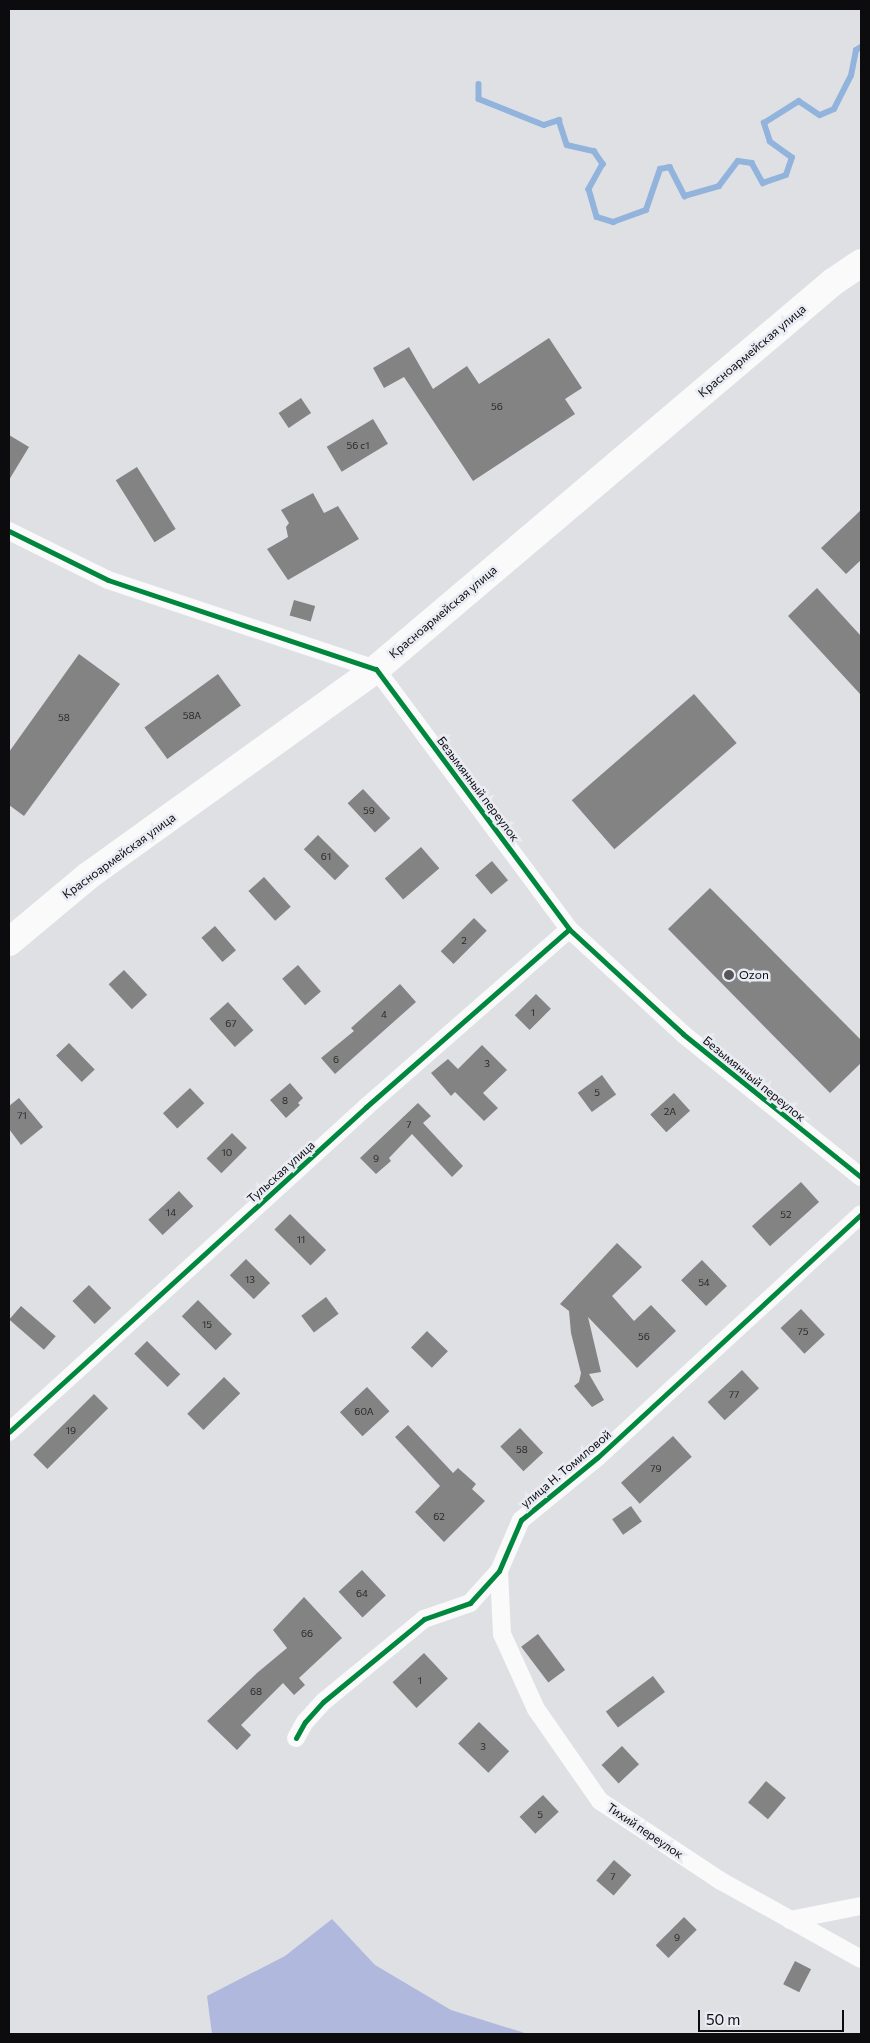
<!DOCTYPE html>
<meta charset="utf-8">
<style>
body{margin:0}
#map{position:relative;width:870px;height:2043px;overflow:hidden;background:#dfe0e4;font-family:Commissioner,sans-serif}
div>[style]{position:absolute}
.forest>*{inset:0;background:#b0b8dd}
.stream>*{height:5.5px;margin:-2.75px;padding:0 2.75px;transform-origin:2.75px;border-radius:2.75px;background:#92b4dc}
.building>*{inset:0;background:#838384;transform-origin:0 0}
.minor>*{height:18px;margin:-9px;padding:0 9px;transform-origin:9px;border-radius:9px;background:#fafafb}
.primary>*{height:28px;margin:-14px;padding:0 14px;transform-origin:14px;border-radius:14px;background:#fafafb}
.cycleway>*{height:5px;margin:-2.5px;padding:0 2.5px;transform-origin:2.5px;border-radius:2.5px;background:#00873e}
.dots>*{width:14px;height:14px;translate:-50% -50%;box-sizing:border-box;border:2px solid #eaecf4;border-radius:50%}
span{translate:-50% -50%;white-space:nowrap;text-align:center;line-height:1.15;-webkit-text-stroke:5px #eaecf4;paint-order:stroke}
.number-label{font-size:10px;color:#2a2a2c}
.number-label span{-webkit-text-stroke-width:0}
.street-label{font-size:12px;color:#0c0c0f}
.poi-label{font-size:12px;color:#0c0c0f}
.left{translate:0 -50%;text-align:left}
.frame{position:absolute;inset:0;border:10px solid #0c0c0f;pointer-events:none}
.scale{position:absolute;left:698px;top:2010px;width:146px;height:22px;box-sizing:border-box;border:2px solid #0c0c0f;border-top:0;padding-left:6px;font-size:15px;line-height:18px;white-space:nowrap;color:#0c0c0f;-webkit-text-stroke:4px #eaecf4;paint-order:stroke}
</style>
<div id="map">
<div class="forest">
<i style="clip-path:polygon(332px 1919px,375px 1965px,451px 2010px,528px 2034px,212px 2034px,207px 1996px,285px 1956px)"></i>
</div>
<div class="stream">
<i style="left:479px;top:84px;width:15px;rotate:90deg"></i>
<i style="left:479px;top:99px;width:70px;rotate:21.8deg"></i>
<i style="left:544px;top:125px;width:16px;rotate:-18deg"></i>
<i style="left:559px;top:120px;width:26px;rotate:72deg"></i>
<i style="left:567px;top:145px;width:28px;rotate:13deg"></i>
<i style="left:594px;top:151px;width:16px;rotate:55deg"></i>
<i style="left:603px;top:164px;width:29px;rotate:119deg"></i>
<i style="left:589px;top:189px;width:29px;rotate:74deg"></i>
<i style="left:597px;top:217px;width:17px;rotate:17deg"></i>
<i style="left:613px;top:222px;width:35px;rotate:-20deg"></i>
<i style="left:646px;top:210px;width:43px;rotate:-71.1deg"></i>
<i style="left:660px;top:169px;width:10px;rotate:-11deg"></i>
<i style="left:670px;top:167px;width:33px;rotate:63deg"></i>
<i style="left:685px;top:196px;width:35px;rotate:-16deg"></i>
<i style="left:719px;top:186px;width:31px;rotate:-53deg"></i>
<i style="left:738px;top:161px;width:14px;rotate:8deg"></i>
<i style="left:752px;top:163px;width:23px;rotate:61deg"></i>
<i style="left:763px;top:183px;width:24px;rotate:-19deg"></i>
<i style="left:786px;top:175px;width:18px;rotate:-71deg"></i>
<i style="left:792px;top:158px;width:27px;rotate:-144deg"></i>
<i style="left:770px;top:142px;width:20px;rotate:-108deg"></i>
<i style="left:764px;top:123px;width:41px;rotate:-32.2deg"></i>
<i style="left:799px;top:101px;width:25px;rotate:34deg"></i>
<i style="left:820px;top:115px;width:15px;rotate:-23deg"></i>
<i style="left:834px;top:109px;width:37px;rotate:-63deg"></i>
<i style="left:851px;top:76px;width:26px;rotate:-79deg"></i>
<i style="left:856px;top:50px;width:6px;rotate:-31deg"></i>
</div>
<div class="building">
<i style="clip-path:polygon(549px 338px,582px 388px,565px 399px,575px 414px,473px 481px,404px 377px,384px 388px,373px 368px,409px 347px,433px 389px,467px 366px,479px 384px)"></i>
<i style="left:301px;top:398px;width:18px;height:27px;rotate:56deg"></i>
<i style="left:373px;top:419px;width:29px;height:54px;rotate:59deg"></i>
<i style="clip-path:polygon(9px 435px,29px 447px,9px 480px)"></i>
<i style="left:137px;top:467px;width:73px;height:25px;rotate:58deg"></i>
<i style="clip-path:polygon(313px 493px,324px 513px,338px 506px,359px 539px,288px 580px,267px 549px,288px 537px,286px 527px,289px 523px,281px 510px)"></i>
<i style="clip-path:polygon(861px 510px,861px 560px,846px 574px,821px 548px)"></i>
<i style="clip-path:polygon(817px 588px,861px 636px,861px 695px,788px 616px)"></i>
<i style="left:294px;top:600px;width:22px;height:16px;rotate:16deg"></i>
<i style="clip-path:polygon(79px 654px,120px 684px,24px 816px,9px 805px,9px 752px)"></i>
<i style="left:218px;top:674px;width:39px;height:91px;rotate:54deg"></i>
<i style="left:694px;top:694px;width:65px;height:162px;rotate:49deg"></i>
<i style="left:363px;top:789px;width:40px;height:21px;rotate:47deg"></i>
<i style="left:318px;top:835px;width:44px;height:20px;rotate:45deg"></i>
<i style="left:421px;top:847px;width:28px;height:48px;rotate:49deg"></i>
<i style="left:492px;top:861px;width:25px;height:22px;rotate:50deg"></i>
<i style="left:264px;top:877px;width:40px;height:21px;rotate:48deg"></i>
<i style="clip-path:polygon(710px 888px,861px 1040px,861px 1063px,830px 1093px,668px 929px)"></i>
<i style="left:474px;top:918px;width:18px;height:47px;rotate:45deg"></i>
<i style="left:215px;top:926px;width:32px;height:18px;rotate:49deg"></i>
<i style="left:298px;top:965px;width:35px;height:21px;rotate:49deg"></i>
<i style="left:124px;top:970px;width:34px;height:21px;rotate:47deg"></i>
<i style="clip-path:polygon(400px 984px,416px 1002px,335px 1074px,321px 1058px,354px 1031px,351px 1028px)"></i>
<i style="left:536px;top:994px;width:21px;height:30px;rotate:45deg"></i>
<i style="left:228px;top:1002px;width:38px;height:25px;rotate:48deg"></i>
<i style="left:69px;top:1043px;width:37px;height:18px;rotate:46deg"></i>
<i style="clip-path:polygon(482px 1045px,507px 1070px,483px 1093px,498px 1108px,484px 1121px,455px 1092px,451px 1096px,431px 1073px,448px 1059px,458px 1069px)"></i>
<i style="left:602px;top:1075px;width:24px;height:30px;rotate:54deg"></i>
<i style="clip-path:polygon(290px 1083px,303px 1098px,298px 1103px,300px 1105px,286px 1118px,270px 1100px)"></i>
<i style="left:190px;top:1088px;width:21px;height:37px;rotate:47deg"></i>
<i style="left:674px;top:1093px;width:24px;height:32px;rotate:48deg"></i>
<i style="clip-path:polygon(19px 1098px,43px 1127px,21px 1145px,9px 1129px,9px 1106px)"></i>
<i style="clip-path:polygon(418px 1103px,431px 1116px,423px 1123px,463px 1166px,452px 1177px,412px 1134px,389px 1158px,391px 1161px,376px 1174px,360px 1158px)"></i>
<i style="left:232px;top:1133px;width:21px;height:36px;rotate:45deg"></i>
<i style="left:801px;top:1182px;width:27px;height:66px;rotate:48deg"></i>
<i style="left:179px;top:1191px;width:21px;height:42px;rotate:47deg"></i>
<i style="left:290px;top:1214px;width:51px;height:22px;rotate:45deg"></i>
<i style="clip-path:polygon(617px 1243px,642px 1267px,612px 1296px,634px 1321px,651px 1305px,676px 1331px,637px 1368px,588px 1317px,601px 1372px,589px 1374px,604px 1400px,592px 1407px,574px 1386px,579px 1382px,581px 1373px,571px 1333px,569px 1311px,560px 1304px)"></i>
<i style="left:246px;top:1259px;width:34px;height:23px;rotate:45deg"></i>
<i style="left:702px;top:1260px;width:36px;height:29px;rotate:46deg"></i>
<i style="left:89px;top:1285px;width:32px;height:23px;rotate:46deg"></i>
<i style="left:326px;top:1297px;width:21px;height:31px;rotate:53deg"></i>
<i style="left:198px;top:1300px;width:48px;height:23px;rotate:45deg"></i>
<i style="left:21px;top:1306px;width:46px;height:18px;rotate:41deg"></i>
<i style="left:801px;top:1309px;width:35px;height:28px;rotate:47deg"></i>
<i style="left:427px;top:1331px;width:29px;height:23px;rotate:44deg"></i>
<i style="left:147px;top:1341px;width:47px;height:18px;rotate:45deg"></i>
<i style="left:742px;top:1370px;width:25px;height:47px;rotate:47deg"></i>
<i style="left:224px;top:1377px;width:23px;height:52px;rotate:45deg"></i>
<i style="left:367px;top:1387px;width:33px;height:37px;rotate:47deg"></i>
<i style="left:94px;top:1394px;width:20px;height:86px;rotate:45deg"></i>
<i style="clip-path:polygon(408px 1425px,453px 1473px,458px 1468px,476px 1484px,472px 1489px,485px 1501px,444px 1542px,415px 1512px,440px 1486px,395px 1437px)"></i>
<i style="left:520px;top:1428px;width:34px;height:27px;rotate:47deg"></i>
<i style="left:673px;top:1436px;width:28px;height:70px;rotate:48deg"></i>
<i style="left:631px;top:1506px;width:19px;height:23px;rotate:55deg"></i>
<i style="left:362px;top:1570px;width:35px;height:32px;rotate:47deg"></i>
<i style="clip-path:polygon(304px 1597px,342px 1638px,299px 1678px,305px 1685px,294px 1695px,283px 1683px,241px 1725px,251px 1735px,237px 1750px,207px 1721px,257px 1673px,287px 1648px,273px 1630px)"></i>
<i style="left:538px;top:1634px;width:45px;height:21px;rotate:53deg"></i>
<i style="left:424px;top:1653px;width:35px;height:43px;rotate:47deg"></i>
<i style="left:653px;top:1676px;width:20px;height:59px;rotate:53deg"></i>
<i style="left:479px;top:1722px;width:42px;height:30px;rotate:44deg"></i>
<i style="left:622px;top:1746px;width:25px;height:28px;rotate:47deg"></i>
<i style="left:766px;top:1781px;width:26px;height:28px;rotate:40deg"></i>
<i style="left:543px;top:1795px;width:23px;height:32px;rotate:47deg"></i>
<i style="left:614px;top:1860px;width:23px;height:27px;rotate:41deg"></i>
<i style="left:684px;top:1917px;width:18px;height:40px;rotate:45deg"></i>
<i style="left:795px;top:1961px;width:18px;height:26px;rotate:27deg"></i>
</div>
<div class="minor">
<i style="left:9px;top:531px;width:110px;rotate:26.3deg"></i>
<i style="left:108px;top:580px;width:282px;rotate:18.4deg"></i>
<i style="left:376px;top:669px;width:324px;rotate:53.4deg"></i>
<i style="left:569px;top:929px;width:155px;rotate:42.6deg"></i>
<i style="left:683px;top:1034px;width:228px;rotate:38.8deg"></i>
<i style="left:9px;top:1432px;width:483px;rotate:-42.3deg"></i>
<i style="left:366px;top:1107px;width:270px;rotate:-41.2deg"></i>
<i style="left:499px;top:1571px;width:63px;rotate:87.3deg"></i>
<i style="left:502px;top:1634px;width:82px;rotate:65.6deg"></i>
<i style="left:536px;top:1709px;width:112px;rotate:55.2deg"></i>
<i style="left:600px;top:1801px;width:145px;rotate:33.5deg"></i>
<i style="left:721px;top:1881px;width:160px;rotate:29.1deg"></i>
<i style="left:296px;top:1738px;width:18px;rotate:-61deg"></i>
<i style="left:305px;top:1722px;width:27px;rotate:-48deg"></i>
<i style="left:323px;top:1702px;width:131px;rotate:-39.4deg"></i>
<i style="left:424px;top:1619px;width:49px;rotate:-19.2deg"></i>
<i style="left:470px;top:1603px;width:43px;rotate:-47.8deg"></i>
<i style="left:499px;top:1571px;width:56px;rotate:-66.7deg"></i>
<i style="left:521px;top:1520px;width:99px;rotate:-39.3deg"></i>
<i style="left:598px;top:1457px;width:358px;rotate:-42.7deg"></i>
<i style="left:790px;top:1920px;width:72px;rotate:-11.2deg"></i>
</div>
<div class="primary">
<i style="left:9px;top:942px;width:103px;rotate:-39.9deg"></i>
<i style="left:88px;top:876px;width:355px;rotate:-35.7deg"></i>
<i style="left:376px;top:669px;width:599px;rotate:-40.26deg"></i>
<i style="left:833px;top:282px;width:34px;rotate:-34deg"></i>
</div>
<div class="cycleway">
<i style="left:9px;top:531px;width:110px;rotate:26.3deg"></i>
<i style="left:108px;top:580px;width:282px;rotate:18.4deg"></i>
<i style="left:376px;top:669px;width:324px;rotate:53.4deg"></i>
<i style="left:569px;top:929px;width:155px;rotate:42.6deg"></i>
<i style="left:683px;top:1034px;width:228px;rotate:38.8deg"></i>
<i style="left:9px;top:1432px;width:483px;rotate:-42.3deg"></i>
<i style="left:366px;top:1107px;width:270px;rotate:-41.2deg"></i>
<i style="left:296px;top:1738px;width:18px;rotate:-61deg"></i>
<i style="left:305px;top:1722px;width:27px;rotate:-48deg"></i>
<i style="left:323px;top:1702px;width:131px;rotate:-39.4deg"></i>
<i style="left:424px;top:1619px;width:49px;rotate:-19.2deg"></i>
<i style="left:470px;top:1603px;width:43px;rotate:-47.8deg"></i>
<i style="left:499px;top:1571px;width:56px;rotate:-66.7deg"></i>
<i style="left:521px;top:1520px;width:99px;rotate:-39.3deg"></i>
<i style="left:598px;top:1457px;width:358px;rotate:-42.7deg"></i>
</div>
<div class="dots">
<i style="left:729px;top:975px;background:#56565a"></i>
</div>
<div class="number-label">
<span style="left:497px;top:407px">56</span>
<span style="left:358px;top:446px">56 с1</span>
<span style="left:192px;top:716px">58А</span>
<span style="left:64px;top:718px">58</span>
<span style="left:369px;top:811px">59</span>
<span style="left:326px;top:857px">61</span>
<span style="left:464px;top:941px">2</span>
<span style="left:533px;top:1013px">1</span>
<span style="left:384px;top:1015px">4</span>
<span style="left:231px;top:1024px">67</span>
<span style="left:336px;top:1060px">6</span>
<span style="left:487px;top:1064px">3</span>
<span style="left:597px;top:1093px">5</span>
<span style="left:285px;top:1101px">8</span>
<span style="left:670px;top:1112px">2А</span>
<span style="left:22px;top:1116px">71</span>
<span style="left:409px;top:1125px">7</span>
<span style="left:227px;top:1153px">10</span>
<span style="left:376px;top:1159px">9</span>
<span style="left:171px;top:1213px">14</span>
<span style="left:786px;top:1215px">52</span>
<span style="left:301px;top:1240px">11</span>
<span style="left:250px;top:1280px">13</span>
<span style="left:704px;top:1283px">54</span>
<span style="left:207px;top:1325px">15</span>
<span style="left:803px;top:1332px">75</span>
<span style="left:644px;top:1337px">56</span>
<span style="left:734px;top:1395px">77</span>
<span style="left:364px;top:1412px">60А</span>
<span style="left:71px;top:1431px">19</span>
<span style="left:522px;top:1450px">58</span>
<span style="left:656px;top:1469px">79</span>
<span style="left:439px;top:1517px">62</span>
<span style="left:362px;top:1594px">64</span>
<span style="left:307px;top:1634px">66</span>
<span style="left:420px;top:1681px">1</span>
<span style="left:256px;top:1692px">68</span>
<span style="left:483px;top:1747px">3</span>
<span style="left:540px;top:1815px">5</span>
<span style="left:613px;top:1877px">7</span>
<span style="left:677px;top:1938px">9</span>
</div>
<div class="street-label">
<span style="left:752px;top:351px;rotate:-40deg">Красноармейская улица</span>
<span style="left:443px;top:612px;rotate:-40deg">Красноармейская улица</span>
<span style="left:478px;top:789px;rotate:53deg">Безымянный переулок</span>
<span style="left:119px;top:856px;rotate:-36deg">Красноармейская улица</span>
<span style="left:754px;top:1079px;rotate:39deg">Безымянный переулок</span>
<span style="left:281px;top:1172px;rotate:-42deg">Тульская улица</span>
<span style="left:566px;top:1469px;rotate:-40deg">улица Н. Томиловой</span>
<span style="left:645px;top:1831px;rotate:34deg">Тихий переулок</span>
</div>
<div class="poi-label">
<span class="left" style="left:739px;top:975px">Ozon</span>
</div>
<div class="frame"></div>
<div class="scale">50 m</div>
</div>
